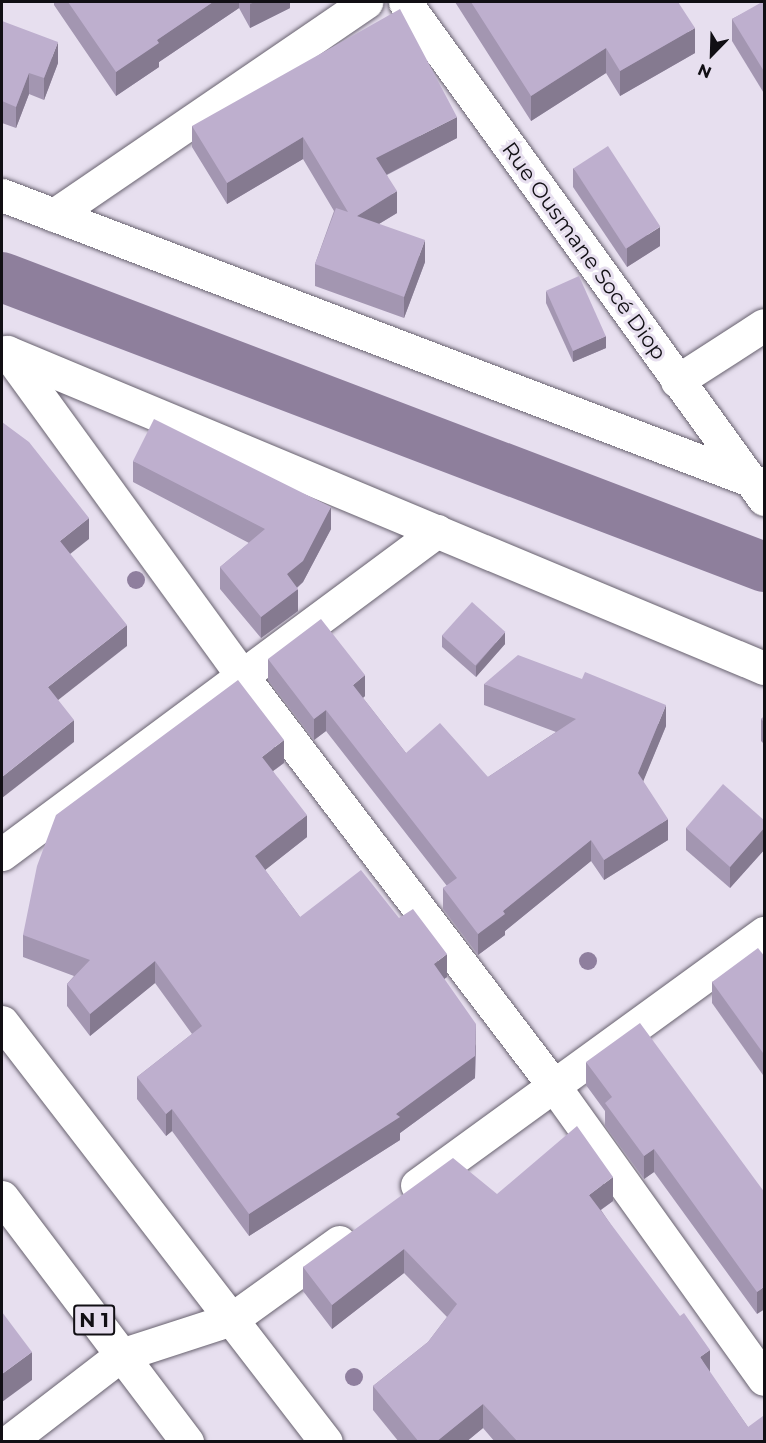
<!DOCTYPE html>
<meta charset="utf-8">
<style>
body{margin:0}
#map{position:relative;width:766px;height:1443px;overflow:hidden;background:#e7dfef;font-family:Montserrat,sans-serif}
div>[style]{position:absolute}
.canal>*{height:50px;margin:-25px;padding:0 25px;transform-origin:25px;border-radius:25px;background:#8e7f9c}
.roads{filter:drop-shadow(0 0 2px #68626f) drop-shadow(0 0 2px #68626f)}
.minor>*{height:33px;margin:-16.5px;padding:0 16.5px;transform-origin:16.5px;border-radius:16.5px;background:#fff}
.tertiary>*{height:33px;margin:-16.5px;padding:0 16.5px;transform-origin:16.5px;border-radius:16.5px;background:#fff}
.trunk>*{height:33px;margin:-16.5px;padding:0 16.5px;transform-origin:16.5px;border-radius:16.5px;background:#fff}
.trees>*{width:18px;height:18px;margin:-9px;border-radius:50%;background:#8f7f9e}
.wall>*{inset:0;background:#a396b1}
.shaded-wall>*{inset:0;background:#857a90;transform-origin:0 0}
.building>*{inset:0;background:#beafce;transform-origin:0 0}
span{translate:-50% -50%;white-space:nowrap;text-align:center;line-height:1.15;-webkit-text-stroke:6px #e7dfef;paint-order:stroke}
.shield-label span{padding:2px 4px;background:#e7dfef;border:2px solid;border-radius:4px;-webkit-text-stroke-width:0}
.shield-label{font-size:20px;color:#110f14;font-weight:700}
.street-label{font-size:21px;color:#110f14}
.frame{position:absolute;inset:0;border:3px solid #110f14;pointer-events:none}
.north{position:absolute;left:682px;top:24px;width:60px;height:60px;-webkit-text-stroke:4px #e7dfef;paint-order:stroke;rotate:203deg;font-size:16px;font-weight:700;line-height:24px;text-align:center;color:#110f14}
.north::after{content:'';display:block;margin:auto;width:21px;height:27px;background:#110f14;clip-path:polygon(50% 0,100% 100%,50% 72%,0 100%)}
</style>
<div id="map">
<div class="canal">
<i style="left:2px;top:277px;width:815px;rotate:20.84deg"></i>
</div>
<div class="roads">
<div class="minor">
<i style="left:2px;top:195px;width:814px;rotate:20.86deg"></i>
<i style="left:54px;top:215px;width:378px;rotate:-34.3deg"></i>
<i style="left:7px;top:352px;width:400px;rotate:54deg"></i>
<i style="left:242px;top:676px;width:515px;rotate:52.73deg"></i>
<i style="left:554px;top:1086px;width:360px;rotate:54.4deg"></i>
<i style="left:7px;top:352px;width:820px;rotate:22.66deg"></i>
<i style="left:677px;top:381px;width:103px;rotate:-32.8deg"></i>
<i style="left:2px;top:854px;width:542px;rotate:-36.59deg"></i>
<i style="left:2px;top:1022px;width:530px;rotate:52.35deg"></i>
<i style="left:417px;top:1185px;width:429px;rotate:-36deg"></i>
<i style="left:8px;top:1442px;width:143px;rotate:-37.6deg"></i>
<i style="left:121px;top:1355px;width:117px;rotate:-18deg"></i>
<i style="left:232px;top:1319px;width:132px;rotate:-35.7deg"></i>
</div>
<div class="tertiary">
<i style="left:405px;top:2px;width:613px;rotate:54.16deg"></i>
</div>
<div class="trunk">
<i style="left:2px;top:1197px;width:307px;rotate:52.9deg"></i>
</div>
</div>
<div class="trees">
<i style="left:136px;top:580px"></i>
<i style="left:588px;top:961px"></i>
<i style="left:354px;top:1377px"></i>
</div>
<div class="wall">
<i style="clip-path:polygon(54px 2px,290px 2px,290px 8px,250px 28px,239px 8px,159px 62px,159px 67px,116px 96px,54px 5px)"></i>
<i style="clip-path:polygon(455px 2px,678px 2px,695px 53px,620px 96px,606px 73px,531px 121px)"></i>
<i style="clip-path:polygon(765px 2px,765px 95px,732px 41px,732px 19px)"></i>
<i style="clip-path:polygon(2px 21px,58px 63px,44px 100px,29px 94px,16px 128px,2px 123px)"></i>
<i style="clip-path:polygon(192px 126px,457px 138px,387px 175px,397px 213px,379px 224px,425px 262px,404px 318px,315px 286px,315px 264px,334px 211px,303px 159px,227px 204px,192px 147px)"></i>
<i style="clip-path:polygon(573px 168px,660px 246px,627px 267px,573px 187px)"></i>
<i style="clip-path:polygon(546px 291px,606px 348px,573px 362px,546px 303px)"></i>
<i style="clip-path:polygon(133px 461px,331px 529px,303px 582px,297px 588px,298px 611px,261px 638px,220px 589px,220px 567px,249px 543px,133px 482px)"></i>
<i style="clip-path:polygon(442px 635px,505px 644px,476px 677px,442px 647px)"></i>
<i style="clip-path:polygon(268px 659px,365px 696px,363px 698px,406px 753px,488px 777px,556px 732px,484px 705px,484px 684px,666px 726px,643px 781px,668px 840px,604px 880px,591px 861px,505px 931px,505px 935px,478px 955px,443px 909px,443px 888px,447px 886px,326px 731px,314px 740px,268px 680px)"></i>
<i style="clip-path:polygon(765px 716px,765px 745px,761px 741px,761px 719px)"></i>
<i style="clip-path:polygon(284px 763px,273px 771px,307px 837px,265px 870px,300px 917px,399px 918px,447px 977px,444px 979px,476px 1046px,475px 1078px,400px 1133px,400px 1140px,249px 1236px,172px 1131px,166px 1136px,137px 1099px,137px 1077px,192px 1034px,155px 983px,90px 1036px,67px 1006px,67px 984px,74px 976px,23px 957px,23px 935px)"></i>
<i style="clip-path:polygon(765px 821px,765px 849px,730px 888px,686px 850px,686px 828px)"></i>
<i style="clip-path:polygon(765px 957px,765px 1074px,763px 1075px,712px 1003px,712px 982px)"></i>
<i style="clip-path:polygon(586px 1062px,765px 1193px,757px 1314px,654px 1172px,644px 1179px,605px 1126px,605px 1111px,586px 1085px)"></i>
<i style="clip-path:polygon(497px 1194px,613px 1201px,601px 1210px,710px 1373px,748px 1427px,765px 1442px,495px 1442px,483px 1428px,466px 1442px,399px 1442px,373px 1410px,373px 1386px,428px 1342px,447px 1317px,404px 1273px,332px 1329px,303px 1291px,303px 1267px)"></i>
</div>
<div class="shaded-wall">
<i style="clip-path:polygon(213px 2px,239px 2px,239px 8px,159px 62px,159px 67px,116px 96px,116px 72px,157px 40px)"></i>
<i style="clip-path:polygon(255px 2px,290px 2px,290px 8px,250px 28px,250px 4px)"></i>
<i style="clip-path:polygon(695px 28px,695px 53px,620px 96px,620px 71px)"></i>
<i style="clip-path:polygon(58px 42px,58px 63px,44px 100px,44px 78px)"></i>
<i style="clip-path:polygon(606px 48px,606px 73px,531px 121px,531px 96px)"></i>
<i style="clip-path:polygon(29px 73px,29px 94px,16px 128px,16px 107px)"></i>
<i style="clip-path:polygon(457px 117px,457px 138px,376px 180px,376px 158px)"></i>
<i style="clip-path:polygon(303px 137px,303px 159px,227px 204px,227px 183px)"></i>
<i style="clip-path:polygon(397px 191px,397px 213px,357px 237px,357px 216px)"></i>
<i style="clip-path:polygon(660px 227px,660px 246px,627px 267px,627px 248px)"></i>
<i style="clip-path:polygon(425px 240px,425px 262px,404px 318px,404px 297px)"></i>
<i style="clip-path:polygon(606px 336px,606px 348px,573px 362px,573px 351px)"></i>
<i style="clip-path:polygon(331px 507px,331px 529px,303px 582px,287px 596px,287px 574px)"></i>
<i style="clip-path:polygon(89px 518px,89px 539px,60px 562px,60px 541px)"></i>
<i style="clip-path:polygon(298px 589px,298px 611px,261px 638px,261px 617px)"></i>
<i style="clip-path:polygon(127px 625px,127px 646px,48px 708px,48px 687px)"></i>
<i style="clip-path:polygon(505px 632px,505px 644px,476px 677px,476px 666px)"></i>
<i style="clip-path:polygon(365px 675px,365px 696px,353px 706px,353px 685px)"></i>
<i style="clip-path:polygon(666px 705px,666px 726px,638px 794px,638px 773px)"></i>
<i style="clip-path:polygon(326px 710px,326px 731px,314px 740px,314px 719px)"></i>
<i style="clip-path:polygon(74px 720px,74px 742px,2px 798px,2px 777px)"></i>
<i style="clip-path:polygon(284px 740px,284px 763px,262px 779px,262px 757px)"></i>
<i style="clip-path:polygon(307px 815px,307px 837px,255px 878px,255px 856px)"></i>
<i style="clip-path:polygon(668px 819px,668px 840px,604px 880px,604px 860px)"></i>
<i style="clip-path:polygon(765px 827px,765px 849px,730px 888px,730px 867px)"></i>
<i style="clip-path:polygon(591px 840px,591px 861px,505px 931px,505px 935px,478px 955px,478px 934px,503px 911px)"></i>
<i style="clip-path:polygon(447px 954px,447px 977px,434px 986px,434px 964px)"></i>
<i style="clip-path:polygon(155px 961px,155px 983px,90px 1036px,90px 1014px)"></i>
<i style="clip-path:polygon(476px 1024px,475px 1078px,400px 1133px,400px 1140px,249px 1236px,249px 1214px,396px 1114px)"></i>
<i style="left:765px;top:1052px;width:22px;height:2px;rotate:90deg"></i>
<i style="clip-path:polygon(172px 1109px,172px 1131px,166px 1136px,166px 1114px)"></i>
<i style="clip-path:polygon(654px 1149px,654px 1172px,644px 1179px,644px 1156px)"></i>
<i style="clip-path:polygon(613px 1177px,613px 1201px,589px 1218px,589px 1195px)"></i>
<i style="clip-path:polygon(404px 1249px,404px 1273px,332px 1329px,332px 1305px)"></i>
<i style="clip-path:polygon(765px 1286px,765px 1309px,757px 1314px,757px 1292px)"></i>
<i style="clip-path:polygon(710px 1350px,710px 1374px,700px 1357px)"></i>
<i style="clip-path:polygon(32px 1352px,32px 1380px,2px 1402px,2px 1374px)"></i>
<i style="clip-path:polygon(483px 1404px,483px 1428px,466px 1442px,436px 1442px)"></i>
</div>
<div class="building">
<i style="clip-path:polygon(68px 2px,213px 2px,157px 40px,159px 43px,116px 72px)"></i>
<i style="clip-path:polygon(471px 2px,678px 2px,695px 28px,620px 71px,606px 48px,531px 96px)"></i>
<i style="clip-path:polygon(762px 2px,765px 2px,765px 73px,732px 19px)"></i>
<i style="clip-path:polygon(400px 9px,457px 117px,376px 158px,397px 191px,357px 216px,425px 240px,404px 297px,315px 264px,336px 208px,348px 212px,303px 137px,227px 183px,192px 126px)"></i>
<i style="clip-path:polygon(2px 21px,58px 42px,44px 78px,29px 73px,16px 107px,2px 101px)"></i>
<i style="left:608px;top:146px;width:96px;height:41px;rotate:57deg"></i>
<i style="left:579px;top:276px;width:66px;height:36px;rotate:66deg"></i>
<i style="clip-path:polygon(154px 419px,331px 507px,303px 561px,287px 574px,298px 589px,261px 617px,220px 567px,265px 529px,133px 461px)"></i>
<i style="clip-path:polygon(2px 422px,29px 442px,89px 518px,60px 541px,127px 625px,48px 687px,74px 720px,2px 777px)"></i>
<i style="left:472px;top:602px;width:45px;height:45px;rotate:42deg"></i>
<i style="clip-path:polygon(321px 619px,365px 675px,353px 685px,406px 753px,440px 723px,488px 777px,576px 719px,484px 684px,518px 655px,582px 679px,585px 672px,666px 705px,638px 773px,668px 819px,604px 860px,591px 840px,503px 911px,505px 914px,478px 934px,443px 888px,457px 878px,326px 710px,314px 719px,268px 659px)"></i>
<i style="clip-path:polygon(238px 680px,284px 740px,262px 757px,307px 815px,255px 856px,300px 917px,361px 870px,399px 918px,413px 909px,447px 954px,434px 964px,476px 1024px,475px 1056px,396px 1114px,400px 1117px,249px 1214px,172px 1109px,166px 1114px,137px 1077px,202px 1026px,155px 961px,90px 1014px,67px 984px,90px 960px,23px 935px,37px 866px,56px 815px)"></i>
<i style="clip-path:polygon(765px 716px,765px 723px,761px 719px)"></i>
<i style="clip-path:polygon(723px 784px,765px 821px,765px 827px,730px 867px,686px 828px)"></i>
<i style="clip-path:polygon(758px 948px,765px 957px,765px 1052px,763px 1053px,712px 982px)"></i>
<i style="clip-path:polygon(640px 1023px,765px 1193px,765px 1286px,757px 1292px,654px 1149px,644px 1156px,605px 1103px,612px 1097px,586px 1062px)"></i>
<i style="clip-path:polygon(577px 1126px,613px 1177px,589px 1195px,680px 1316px,684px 1313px,710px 1350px,700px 1357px,748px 1427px,763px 1416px,765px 1419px,765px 1442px,518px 1442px,483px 1404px,436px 1442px,419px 1442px,373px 1386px,428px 1342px,457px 1304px,404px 1249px,332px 1305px,303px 1267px,453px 1158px,497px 1194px)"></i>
<i style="clip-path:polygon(2px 1312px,32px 1352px,2px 1374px)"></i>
</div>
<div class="shield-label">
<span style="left:94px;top:1320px">N 1</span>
</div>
<div class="street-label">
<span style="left:584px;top:251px;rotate:54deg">Rue Ousmane Socé Diop</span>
</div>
<div class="frame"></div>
<div class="north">N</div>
</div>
